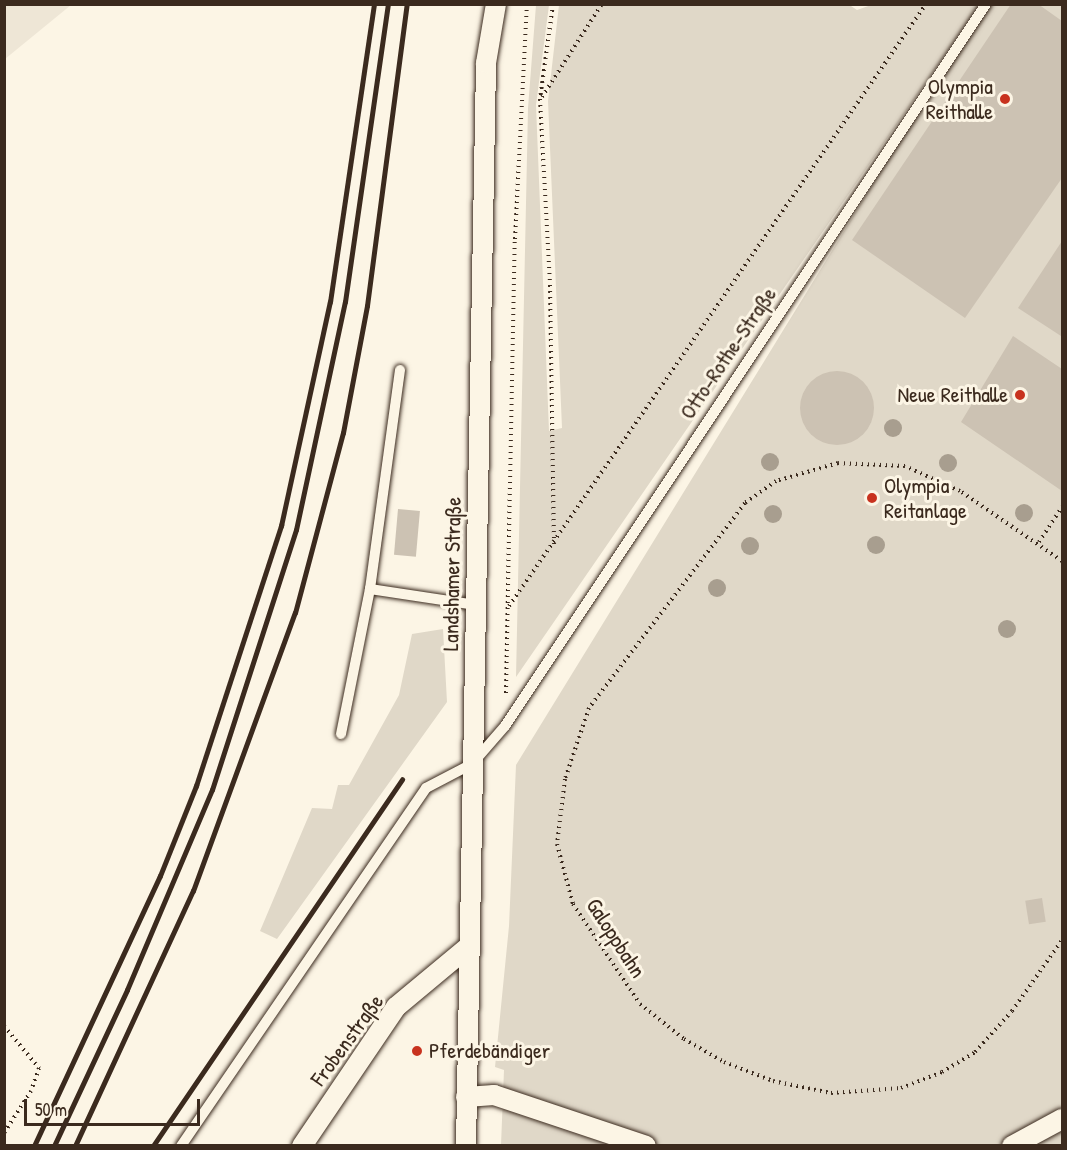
<!DOCTYPE html>
<meta charset="utf-8">
<style>
body{margin:0}
#map{position:relative;width:1067px;height:1150px;overflow:hidden;background:#fcf5e5;font-family:"Patrick Hand",sans-serif}
div>[style]{position:absolute}
.built>*{inset:0;background:#eee6d6}
.green>*{inset:0;background:#e0d8c8}
.building>*{inset:0;background:#ccc2b3;transform-origin:0 0}
.round{border-radius:50%}
.path>*{height:4px;margin-top:-2px;transform-origin:0;background:repeating-linear-gradient(90deg,#3b2a1e 0 1.5px,transparent 0 6px)}
.roads{filter:drop-shadow(0 0 2px #3b2a1e) drop-shadow(0 0 2px #3b2a1e)}
.lane>*{height:10px;margin:-5px;padding:0 5px;transform-origin:5px;border-radius:5px;background:#fcf5e5}
.street>*{height:20px;margin:-10px;padding:0 10px;transform-origin:10px;border-radius:10px;background:#fcf5e5}
.rail>*{height:4.5px;margin:-2.25px;padding:0 2.25px;transform-origin:2.25px;border-radius:2.25px;background:#3b2a1e}
.trees>*{width:18px;height:18px;margin:-9px;border-radius:50%;background:#a89e8f}
.dots>*{width:16px;height:16px;translate:-50% -50%;box-sizing:border-box;border:3px solid #fcf5e5;border-radius:50%}
span{translate:-50% -50%;white-space:nowrap;text-align:center;line-height:1.15;-webkit-text-stroke:6px #fcf5e5;paint-order:stroke}
.poi-label{font-size:22px;color:#3b2a1e}
.right{translate:-100% -50%;text-align:right}
.left{translate:0 -50%;text-align:left}
.street-label{font-size:22px;color:#3b2a1e}
.frame{position:absolute;inset:0;border:6px solid #3b2a1e;pointer-events:none}
.scale{position:absolute;left:24px;top:1099px;width:176px;height:27px;box-sizing:border-box;border:3px solid #3b2a1e;border-top:0;padding-left:8px;font-size:18px;line-height:21px;white-space:nowrap;color:#3b2a1e;-webkit-text-stroke:4px #fcf5e5;paint-order:stroke}
</style>
<div id="map">
<div class="built">
<i style="clip-path:polygon(5px 4px,71px 4px,71px 5px,5px 59px)"></i>
</div>
<div class="green">
<i style="clip-path:polygon(848px 4px,857px 10px,874px 4px,979px 5px,516px 677px,528px 108px,536px 5px,549px 5px,536px 105px,549px 431px,562px 428px,548px 101px,559px 5px)"></i>
<i style="clip-path:polygon(983px 5px,1062px 5px,1062px 1145px,501px 1145px,504px 1070px,495px 1067px,509px 926px,516px 765px)"></i>
<i style="clip-path:polygon(443px 629px,447px 702px,277px 939px,260px 931px,312px 808px,332px 809px,338px 785px,349px 785px,399px 695px,412px 634px)"></i>
</div>
<div class="building">
<i style="clip-path:polygon(1011px 4px,1038px 4px,1062px 21px,1062px 178px,965px 318px,852px 240px)"></i>
<i style="clip-path:polygon(1062px 241px,1062px 333px,1061px 336px,1018px 308px)"></i>
<i style="clip-path:polygon(1013px 336px,1062px 369px,1062px 491px,961px 422px)"></i>
<i class="round" style="left:800px;top:371px;width:74px;height:74px"></i>
<i style="left:398px;top:509px;width:22px;height:46px;rotate:5deg"></i>
<i style="left:1042px;top:898px;width:24px;height:17px;rotate:81deg"></i>
</div>
<div class="path">
<i style="left:553px;top:4px;width:96px;rotate:97.8deg"></i>
<i style="left:540px;top:99px;width:186px;rotate:86.9deg"></i>
<i style="left:550px;top:285px;width:259px;rotate:89.1deg"></i>
<i style="left:542px;top:97px;width:111px;rotate:-57.2deg"></i>
<i style="left:1039px;top:542px;width:42px;rotate:-56.7deg"></i>
<i style="left:1062px;top:561px;width:124px;rotate:-145.5deg"></i>
<i style="left:960px;top:491px;width:60px;rotate:-155.6deg"></i>
<i style="left:905px;top:466px;width:67px;rotate:-177.4deg"></i>
<i style="left:838px;top:463px;width:65px;rotate:163.8deg"></i>
<i style="left:776px;top:481px;width:38px;rotate:145deg"></i>
<i style="left:745px;top:503px;width:258px;rotate:127.3deg"></i>
<i style="left:589px;top:708px;width:75px;rotate:108.7deg"></i>
<i style="left:565px;top:779px;width:65px;rotate:97deg"></i>
<i style="left:557px;top:844px;width:62px;rotate:75.1deg"></i>
<i style="left:573px;top:904px;width:120px;rotate:56.2deg"></i>
<i style="left:640px;top:1004px;width:56px;rotate:38.5deg"></i>
<i style="left:684px;top:1039px;width:46px;rotate:29.9deg"></i>
<i style="left:724px;top:1062px;width:53px;rotate:21.2deg"></i>
<i style="left:773px;top:1081px;width:59px;rotate:11.7deg"></i>
<i style="left:831px;top:1093px;width:70px;rotate:-4.1deg"></i>
<i style="left:901px;top:1088px;width:44px;rotate:-21.3deg"></i>
<i style="left:942px;top:1072px;width:39px;rotate:-31deg"></i>
<i style="left:975px;top:1052px;width:55px;rotate:-47.9deg"></i>
<i style="left:1012px;top:1011px;width:87px;rotate:-54.8deg"></i>
<i style="left:509px;top:606px;width:732px;rotate:-55.29deg"></i>
<i style="left:506px;top:693px;width:454px;rotate:-88.9deg"></i>
<i style="left:515px;top:239px;width:235px;rotate:-87.1deg"></i>
<i style="left:4px;top:1026px;width:55px;rotate:50.2deg"></i>
<i style="left:39px;top:1068px;width:24px;rotate:109deg"></i>
<i style="left:31px;top:1091px;width:50px;rotate:122.7deg"></i>
</div>
<div class="roads">
<div class="lane">
<i style="left:400px;top:370px;width:221px;rotate:97.8deg"></i>
<i style="left:370px;top:589px;width:107px;rotate:8.6deg"></i>
<i style="left:341px;top:734px;width:148px;rotate:-78.7deg"></i>
<i style="left:181px;top:1146px;width:434px;rotate:-55.6deg"></i>
<i style="left:426px;top:788px;width:52px;rotate:-27.6deg"></i>
<i style="left:472px;top:764px;width:50px;rotate:-49deg"></i>
<i style="left:505px;top:726px;width:868px;rotate:-56.33deg"></i>
</div>
<div class="street">
<i style="left:466px;top:1097px;width:28px;rotate:-4deg"></i>
<i style="left:494px;top:1095px;width:160px;rotate:18.5deg"></i>
<i style="left:302px;top:1146px;width:168px;rotate:-55.9deg"></i>
<i style="left:396px;top:1007px;width:94px;rotate:-39.8deg"></i>
<i style="left:466px;top:1146px;width:1083px;rotate:-88.94deg"></i>
<i style="left:486px;top:63px;width:60px;rotate:-80.4deg"></i>
<i style="left:1012px;top:1146px;width:57px;rotate:-28.4deg"></i>
</div>
</div>
<div class="rail">
<i style="left:34px;top:1146px;width:298px;rotate:-65deg"></i>
<i style="left:160px;top:876px;width:97px;rotate:-68.2deg"></i>
<i style="left:196px;top:786px;width:274px;rotate:-71.9deg"></i>
<i style="left:281px;top:526px;width:229px;rotate:-77.7deg"></i>
<i style="left:330px;top:302px;width:301px;rotate:-81.6deg"></i>
<i style="left:54px;top:1146px;width:172px;rotate:-64.9deg"></i>
<i style="left:127px;top:990px;width:217px;rotate:-67deg"></i>
<i style="left:212px;top:790px;width:273px;rotate:-72.1deg"></i>
<i style="left:296px;top:530px;width:233px;rotate:-77.9deg"></i>
<i style="left:345px;top:302px;width:301px;rotate:-81.8deg"></i>
<i style="left:75px;top:1146px;width:281px;rotate:-65.2deg"></i>
<i style="left:193px;top:891px;width:296px;rotate:-69.9deg"></i>
<i style="left:295px;top:613px;width:186px;rotate:-75.1deg"></i>
<i style="left:343px;top:433px;width:129px;rotate:-79.3deg"></i>
<i style="left:367px;top:306px;width:305px;rotate:-82.5deg"></i>
<i style="left:153px;top:1146px;width:443px;rotate:-55.8deg"></i>
</div>
<div class="trees">
<i style="left:893px;top:428px"></i>
<i style="left:770px;top:462px"></i>
<i style="left:948px;top:463px"></i>
<i style="left:1024px;top:513px"></i>
<i style="left:773px;top:514px"></i>
<i style="left:876px;top:545px"></i>
<i style="left:750px;top:546px"></i>
<i style="left:717px;top:588px"></i>
<i style="left:1007px;top:629px"></i>
</div>
<div class="dots">
<i style="left:1005px;top:99px;background:#c8321e"></i>
<i style="left:1020px;top:395px;background:#c8321e"></i>
<i style="left:872px;top:498px;background:#c8321e"></i>
<i style="left:417px;top:1051px;background:#c8321e"></i>
</div>
<div class="poi-label">
<span class="right" style="left:993px;top:99px">Olympia<br>Reithalle</span>
<span class="right" style="left:1008px;top:395px">Neue Reithalle</span>
<span class="left" style="left:884px;top:498px">Olympia<br>Reitanlage</span>
<span class="left" style="left:429px;top:1051px">Pferdebändiger</span>
</div>
<div class="street-label">
<span style="left:728px;top:353px;rotate:-56deg">Otto-Rothe-Straße</span>
<span style="left:452px;top:574px;rotate:-89deg">Landshamer Straße</span>
<span style="left:616px;top:938px;rotate:57deg">Galoppbahn</span>
<span style="left:347px;top:1040px;rotate:-54deg">Frobenstraße</span>
</div>
<div class="frame"></div>
<div class="scale">50 m</div>
</div>
